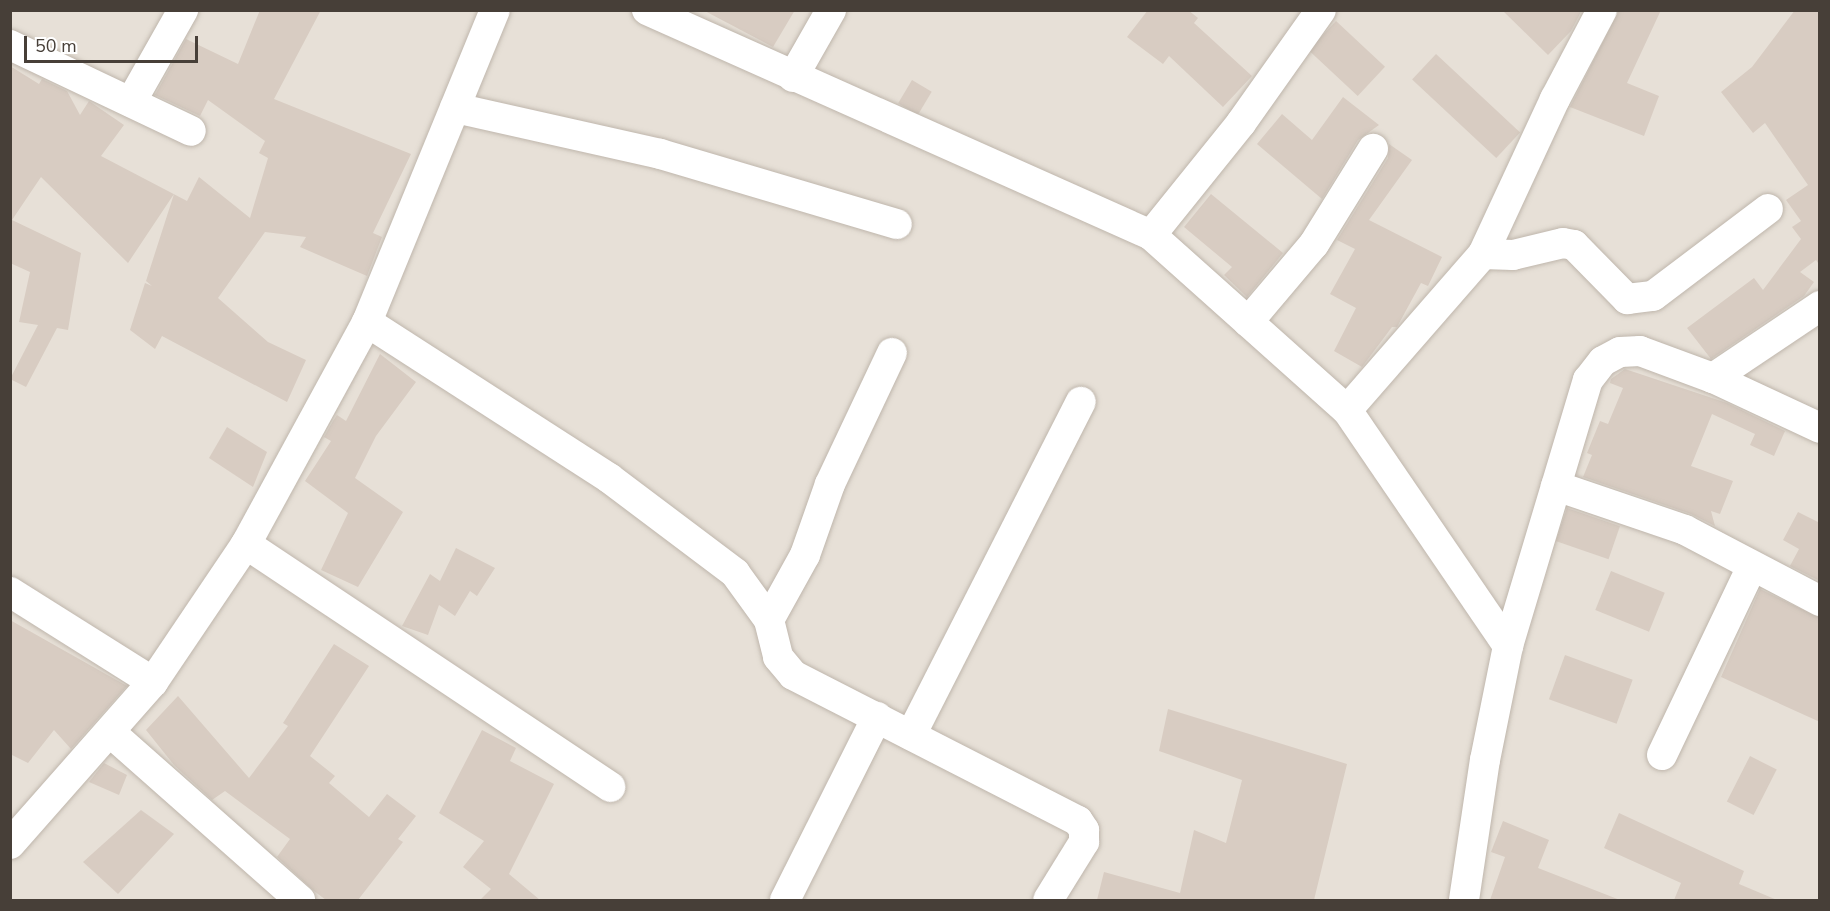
<!DOCTYPE html>
<style>
body{margin:0}
#map{position:relative;width:1830px;height:911px;overflow:hidden;background:#f3efe9;font-family:"Nunito Sans",sans-serif}
div>[style]{position:absolute}
.residential>*{inset:0;background:#e7e0d7;transform-origin:0 0}
.building>*{inset:0;background:#d8ccc2;transform-origin:0 0}
.roads{filter:drop-shadow(0 0 2px #bfb6ac) drop-shadow(0 0 2px #bfb6ac)}
.minor>*{height:30px;margin:-15px;padding:0 15px;transform-origin:15px;border-radius:15px;background:#fff}
span{translate:-50% -50%;white-space:nowrap;text-align:center;line-height:1.15;-webkit-text-stroke:4.5px #fff;paint-order:stroke}
.frame{position:absolute;inset:0;border:12px solid #473f38;pointer-events:none}
.scale{position:absolute;left:24px;top:36px;width:174px;height:27px;box-sizing:border-box;border:3px solid #473f38;border-top:0;padding-left:8px;font-size:18px;line-height:21px;white-space:nowrap;color:#473f38;-webkit-text-stroke:4px #fff;paint-order:stroke}
</style>
<div id="map">
<div class="residential">
<i style="left:11px;top:11px;width:1808px;height:889px"></i>
</div>
<div class="building">
<i style="clip-path:polygon(260px 10px,321px 10px,274px 99px,411px 154px,373px 233px,382px 237px,367px 276px,300px 247px,306px 237px,265px 232px,218px 298px,268px 342px,306px 360px,287px 402px,162px 336px,155px 349px,130px 330px,145px 283px,152px 286px,146px 281px,174px 194px,128px 263px,41px 177px,12px 220px,81px 253px,68px 330px,57px 328px,26px 387px,10px 379px,38px 325px,19px 322px,30px 272px,10px 263px,10px 66px,39px 84px,42px 79px,67px 91px,80px 115px,89px 101px,124px 125px,101px 156px,187px 201px,199px 177px,250px 218px,268px 158px,259px 153px,265px 141px,208px 100px,200px 116px,155px 95px,186px 39px,238px 64px)"></i>
<i style="clip-path:polygon(703px 10px,795px 10px,773px 47px)"></i>
<i style="clip-path:polygon(1148px 10px,1188px 10px,1198px 18px,1194px 23px,1252px 76px,1223px 107px,1169px 56px,1163px 64px,1127px 37px)"></i>
<i style="clip-path:polygon(1502px 10px,1582px 10px,1571px 31px,1548px 55px)"></i>
<i style="clip-path:polygon(1619px 10px,1661px 10px,1627px 83px,1659px 96px,1644px 136px,1570px 107px)"></i>
<i style="clip-path:polygon(1795px 10px,1820px 10px,1820px 266px,1816px 260px,1800px 272px,1814px 282px,1804px 296px,1711px 359px,1687px 328px,1754px 278px,1763px 290px,1801px 239px,1792px 227px,1801px 221px,1786px 200px,1808px 185px,1765px 123px,1753px 133px,1721px 92px,1752px 67px)"></i>
<i style="left:1336px;top:21px;width:67px;height:40px;rotate:43deg"></i>
<i style="left:1436px;top:54px;width:115px;height:35px;rotate:43deg"></i>
<i style="left:912px;top:80px;width:23px;height:27px;rotate:31deg"></i>
<i style="clip-path:polygon(1343px 97px,1379px 125px,1358px 140px,1322px 199px,1257px 144px,1282px 114px,1312px 140px)"></i>
<i style="clip-path:polygon(1389px 144px,1412px 160px,1369px 220px,1442px 257px,1428px 286px,1421px 283px,1397px 327px,1392px 327px,1362px 367px,1334px 351px,1356px 308px,1330px 294px,1355px 249px,1337px 240px,1388px 158px)"></i>
<i style="clip-path:polygon(1211px 194px,1283px 253px,1247px 297px,1224px 275px,1232px 267px,1184px 227px)"></i>
<i style="clip-path:polygon(380px 354px,416px 382px,376px 436px,355px 478px,403px 512px,358px 587px,321px 570px,348px 513px,305px 481px,331px 441px,324px 437px,333px 421px,337px 415px,346px 421px)"></i>
<i style="clip-path:polygon(1625px 369px,1727px 403px,1785px 431px,1774px 456px,1750px 445px,1755px 434px,1712px 414px,1691px 466px,1733px 481px,1720px 514px,1711px 511px,1715px 526px,1691px 514px,1583px 477px,1592px 455px,1587px 453px,1600px 421px,1608px 424px,1623px 388px,1610px 383px,1611px 379px)"></i>
<i style="clip-path:polygon(227px 427px,267px 452px,253px 487px,209px 458px)"></i>
<i style="left:1567px;top:508px;width:56px;height:35px;rotate:19deg"></i>
<i style="clip-path:polygon(1798px 512px,1820px 523px,1820px 581px,1790px 566px,1799px 549px,1783px 540px)"></i>
<i style="clip-path:polygon(456px 548px,495px 568px,477px 596px,470px 591px,455px 616px,439px 605px,428px 635px,402px 626px,430px 574px,440px 581px)"></i>
<i style="left:1611px;top:571px;width:58px;height:42px;rotate:22deg"></i>
<i style="clip-path:polygon(1760px 589px,1820px 618px,1820px 722px,1721px 677px)"></i>
<i style="clip-path:polygon(10px 620px,127px 686px,71px 749px,54px 730px,28px 763px,10px 754px)"></i>
<i style="clip-path:polygon(334px 644px,369px 666px,310px 756px,335px 776px,329px 783px,369px 817px,387px 794px,416px 816px,398px 839px,403px 842px,358px 900px,326px 900px,314px 891px,277px 857px,290px 839px,225px 791px,212px 800px,174px 765px,146px 730px,178px 696px,249px 778px,288px 726px,283px 723px)"></i>
<i style="left:1565px;top:655px;width:72px;height:47px;rotate:20deg"></i>
<i style="clip-path:polygon(1168px 709px,1347px 764px,1314px 900px,1097px 900px,1104px 872px,1180px 893px,1194px 830px,1226px 843px,1242px 780px,1159px 751px)"></i>
<i style="clip-path:polygon(482px 730px,516px 748px,510px 761px,554px 784px,509px 874px,540px 900px,480px 900px,491px 889px,463px 867px,484px 841px,439px 813px)"></i>
<i style="left:1750px;top:756px;width:30px;height:51px;rotate:27deg"></i>
<i style="clip-path:polygon(104px 763px,127px 775px,119px 795px,89px 782px)"></i>
<i style="clip-path:polygon(141px 810px,174px 834px,118px 894px,83px 862px)"></i>
<i style="clip-path:polygon(1619px 813px,1744px 871px,1739px 884px,1777px 900px,1674px 900px,1681px 883px,1604px 848px)"></i>
<i style="clip-path:polygon(1503px 821px,1549px 840px,1538px 868px,1620px 900px,1490px 900px,1505px 857px,1491px 852px)"></i>
</div>
<div class="roads">
<div class="minor">
<i style="left:647px;top:10px;width:552px;rotate:24.06deg"></i>
<i style="left:1151px;top:235px;width:263px;rotate:41.8deg"></i>
<i style="left:1347px;top:410px;width:286px;rotate:55.7deg"></i>
<i style="left:10px;top:45px;width:200px;rotate:25.4deg"></i>
<i style="left:793px;top:77px;width:77px;rotate:-60.4deg"></i>
<i style="left:131px;top:102px;width:106px;rotate:-60.5deg"></i>
<i style="left:455px;top:108px;width:210px;rotate:12.6deg"></i>
<i style="left:660px;top:154px;width:247px;rotate:16.5deg"></i>
<i style="left:1151px;top:235px;width:144px;rotate:-51.2deg"></i>
<i style="left:1241px;top:123px;width:138px;rotate:-54.7deg"></i>
<i style="left:1483px;top:254px;width:30px;rotate:2deg"></i>
<i style="left:1513px;top:255px;width:51px;rotate:-13.5deg"></i>
<i style="left:1563px;top:243px;width:11px;rotate:10deg"></i>
<i style="left:1574px;top:245px;width:76px;rotate:45.5deg"></i>
<i style="left:1627px;top:299px;width:26px;rotate:-7deg"></i>
<i style="left:1653px;top:296px;width:144px;rotate:-37.1deg"></i>
<i style="left:367px;top:322px;width:288px;rotate:32.8deg"></i>
<i style="left:609px;top:478px;width:158px;rotate:37deg"></i>
<i style="left:735px;top:573px;width:58px;rotate:54.1deg"></i>
<i style="left:769px;top:620px;width:38px;rotate:76deg"></i>
<i style="left:778px;top:657px;width:23px;rotate:50deg"></i>
<i style="left:793px;top:675px;width:320px;rotate:27.1deg"></i>
<i style="left:1078px;top:821px;width:11px;rotate:56deg"></i>
<i style="left:1084px;top:830px;width:12px;rotate:90deg"></i>
<i style="left:1084px;top:842px;width:68px;rotate:121.8deg"></i>
<i style="left:1248px;top:322px;width:102px;rotate:-49.8deg"></i>
<i style="left:1314px;top:244px;width:112px;rotate:-58.2deg"></i>
<i style="left:1713px;top:378px;width:129px;rotate:-33.9deg"></i>
<i style="left:1347px;top:410px;width:207px;rotate:-48.9deg"></i>
<i style="left:1483px;top:254px;width:171px;rotate:-65.1deg"></i>
<i style="left:1555px;top:99px;width:101px;rotate:-62.2deg"></i>
<i style="left:1556px;top:486px;width:136px;rotate:18.8deg"></i>
<i style="left:1685px;top:530px;width:153px;rotate:27.7deg"></i>
<i style="left:246px;top:544px;width:438px;rotate:33.7deg"></i>
<i style="left:10px;top:592px;width:169px;rotate:32.2deg"></i>
<i style="left:769px;top:620px;width:74px;rotate:-61deg"></i>
<i style="left:805px;top:555px;width:75px;rotate:-70.6deg"></i>
<i style="left:830px;top:484px;width:145px;rotate:-64.7deg"></i>
<i style="left:110px;top:732px;width:254px;rotate:41.5deg"></i>
<i style="left:911px;top:735px;width:374px;rotate:-63deg"></i>
<i style="left:1662px;top:755px;width:209px;rotate:-64.5deg"></i>
<i style="left:10px;top:844px;width:216px;rotate:-48.6deg"></i>
<i style="left:153px;top:682px;width:166px;rotate:-56deg"></i>
<i style="left:246px;top:544px;width:253px;rotate:-61.4deg"></i>
<i style="left:367px;top:322px;width:337px;rotate:-67.7deg"></i>
<i style="left:785px;top:900px;width:205px;rotate:-63.3deg"></i>
<i style="left:1464px;top:900px;width:142px;rotate:-81.5deg"></i>
<i style="left:1485px;top:760px;width:116px;rotate:-78.6deg"></i>
<i style="left:1508px;top:646px;width:278px;rotate:-73.3deg"></i>
<i style="left:1588px;top:380px;width:24px;rotate:-52deg"></i>
<i style="left:1603px;top:361px;width:19px;rotate:-28deg"></i>
<i style="left:1620px;top:352px;width:20px;rotate:-3deg"></i>
<i style="left:1640px;top:351px;width:78px;rotate:20.3deg"></i>
<i style="left:1713px;top:378px;width:118px;rotate:25deg"></i>
</div>
</div>
<div class="frame"></div>
<div class="scale">50 m</div>
</div>
